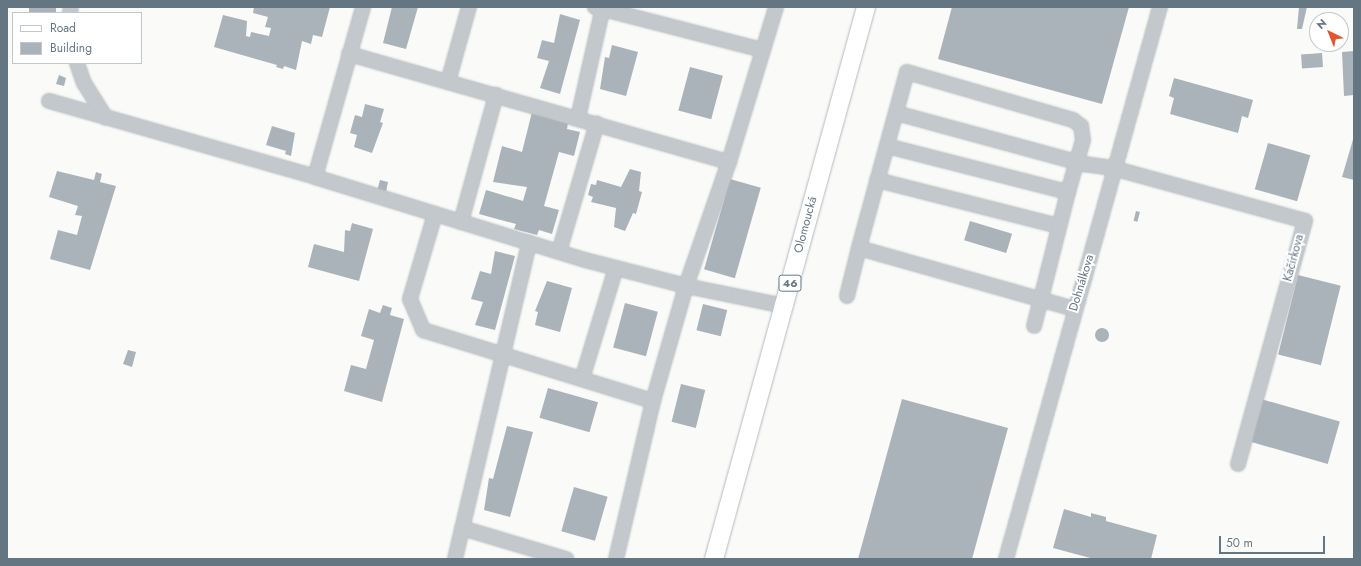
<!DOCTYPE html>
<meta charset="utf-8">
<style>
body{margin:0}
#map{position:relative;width:1361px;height:566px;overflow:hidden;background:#fafaf8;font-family:Jost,sans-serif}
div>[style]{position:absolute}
.building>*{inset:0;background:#aab3b9;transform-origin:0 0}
.round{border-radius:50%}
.roads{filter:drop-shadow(0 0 1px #b5babe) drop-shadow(0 0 1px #b5babe)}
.minor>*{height:14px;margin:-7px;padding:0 7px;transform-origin:7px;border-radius:7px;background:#c3c8cc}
.major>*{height:18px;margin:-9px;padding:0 9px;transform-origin:9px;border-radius:9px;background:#fff}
span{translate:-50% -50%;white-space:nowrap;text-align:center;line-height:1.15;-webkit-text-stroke:4px #fff;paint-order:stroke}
.shield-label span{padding:1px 3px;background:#fff;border:1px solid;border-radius:3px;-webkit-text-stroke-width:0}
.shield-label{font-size:11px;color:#657683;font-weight:700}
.street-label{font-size:12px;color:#657683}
.frame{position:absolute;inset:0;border:8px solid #657683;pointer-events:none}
.legend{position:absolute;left:12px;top:12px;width:130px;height:52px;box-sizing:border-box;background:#fff;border:1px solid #c1c8cd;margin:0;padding:5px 7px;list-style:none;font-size:12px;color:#657683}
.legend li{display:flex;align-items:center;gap:8px;height:20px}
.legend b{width:20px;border:1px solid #c1c8cd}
.north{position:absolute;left:1309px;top:12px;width:40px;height:40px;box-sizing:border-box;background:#fff;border:1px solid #c1c8cd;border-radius:50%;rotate:317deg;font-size:11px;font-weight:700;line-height:16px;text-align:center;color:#657683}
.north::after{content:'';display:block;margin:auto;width:14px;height:18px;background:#e4572e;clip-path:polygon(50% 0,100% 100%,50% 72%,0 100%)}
.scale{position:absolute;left:1219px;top:536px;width:106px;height:18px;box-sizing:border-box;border:2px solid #657683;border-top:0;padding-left:5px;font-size:12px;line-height:14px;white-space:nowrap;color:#657683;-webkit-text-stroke:3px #fff;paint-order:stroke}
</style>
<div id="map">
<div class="building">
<i style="left:29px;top:7px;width:27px;height:6px"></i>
<i style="clip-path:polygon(254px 7px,330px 7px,322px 37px,313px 35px,311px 44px,302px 41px,296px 70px,284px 66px,283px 69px,276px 67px,277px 65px,214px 47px,223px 15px,247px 21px,246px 36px,250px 37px,251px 32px,269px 36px,271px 28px,265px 27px,268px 17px,253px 13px)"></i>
<i style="clip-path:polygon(392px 7px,418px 7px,406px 49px,383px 43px)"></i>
<i style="clip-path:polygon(952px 7px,1129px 7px,1102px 104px,938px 59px)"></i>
<i style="clip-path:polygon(1299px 7px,1307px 7px,1302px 29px,1297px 29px)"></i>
<i style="clip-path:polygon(560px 14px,580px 20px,560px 94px,540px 88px,549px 61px,537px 58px,542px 40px,554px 43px)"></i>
<i style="clip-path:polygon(612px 45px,638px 52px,626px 96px,600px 89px,605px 57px,609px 58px)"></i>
<i style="clip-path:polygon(1354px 51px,1354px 95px,1344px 96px,1342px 52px)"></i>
<i style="left:1322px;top:53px;width:14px;height:21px;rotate:86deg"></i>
<i style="left:690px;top:67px;width:34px;height:45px;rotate:15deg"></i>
<i style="clip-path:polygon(59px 75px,66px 78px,64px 86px,56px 84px)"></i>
<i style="clip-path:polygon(1174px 78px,1253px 100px,1248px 118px,1242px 116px,1238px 133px,1170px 114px,1174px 98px,1169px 96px)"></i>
<i style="clip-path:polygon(365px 104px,384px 109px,380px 122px,383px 123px,372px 153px,354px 147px,357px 135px,350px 133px,355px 115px,362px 117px)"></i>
<i style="clip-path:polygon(532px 112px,568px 123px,567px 129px,580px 132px,574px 156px,559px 152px,544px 206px,559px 210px,552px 234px,539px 230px,537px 235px,514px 229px,516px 224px,479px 214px,486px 190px,523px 201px,527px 187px,493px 182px,502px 146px,522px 152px)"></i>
<i style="clip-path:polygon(272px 126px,295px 133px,291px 156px,285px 154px,286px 151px,266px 145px)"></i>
<i style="clip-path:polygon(1354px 136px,1354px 180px,1342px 177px)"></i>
<i style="left:1268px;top:143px;width:44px;height:48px;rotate:16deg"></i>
<i style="clip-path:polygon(630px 169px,641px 172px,639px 191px,642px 192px,636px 214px,633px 213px,625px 231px,614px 227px,616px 208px,591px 202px,593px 197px,588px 195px,591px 184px,596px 185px,597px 180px,621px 187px)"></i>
<i style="clip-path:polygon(57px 171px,94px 180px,96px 172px,102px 174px,100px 182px,116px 186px,90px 270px,50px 259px,58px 230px,77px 235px,82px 216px,75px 215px,78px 206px,49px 197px)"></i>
<i style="left:730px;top:179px;width:32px;height:94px;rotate:16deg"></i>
<i style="clip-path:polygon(380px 180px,388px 182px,386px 192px,377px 191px)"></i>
<i style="left:1136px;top:211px;width:4px;height:10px;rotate:14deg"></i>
<i style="left:970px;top:221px;width:44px;height:20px;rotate:17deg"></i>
<i style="clip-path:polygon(352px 223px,373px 229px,359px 281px,308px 267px,314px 244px,344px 252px,345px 230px,350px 231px)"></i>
<i style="clip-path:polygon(495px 251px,515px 256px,495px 330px,475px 325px,483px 302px,471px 299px,480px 271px,491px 274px)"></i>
<i style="left:1298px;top:275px;width:44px;height:82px;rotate:14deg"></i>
<i style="clip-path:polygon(547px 281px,572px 288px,560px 332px,535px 325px,538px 312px,535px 311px)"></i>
<i style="left:625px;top:303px;width:34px;height:46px;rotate:15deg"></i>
<i style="left:703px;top:304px;width:25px;height:27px;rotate:14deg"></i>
<i style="clip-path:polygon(383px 305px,392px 308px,390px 315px,404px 319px,382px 402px,344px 391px,351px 365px,366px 369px,374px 340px,361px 336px,369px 309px,380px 313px)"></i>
<i class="round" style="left:1095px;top:328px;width:14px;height:14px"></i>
<i style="clip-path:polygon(128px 350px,136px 352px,132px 367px,123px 364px)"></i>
<i style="left:681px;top:384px;width:25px;height:39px;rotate:14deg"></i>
<i style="left:548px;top:388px;width:52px;height:31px;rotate:16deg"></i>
<i style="clip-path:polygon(902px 399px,1008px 428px,972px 559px,858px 559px)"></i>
<i style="left:1261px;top:399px;width:82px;height:44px;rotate:16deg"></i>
<i style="clip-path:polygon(507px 426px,533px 432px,510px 517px,484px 510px,489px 478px,493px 479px)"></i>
<i style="left:574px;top:487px;width:35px;height:46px;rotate:16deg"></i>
<i style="clip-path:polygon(1064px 509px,1091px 517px,1091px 513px,1106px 517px,1106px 521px,1157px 535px,1151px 559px,1094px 559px,1053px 548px)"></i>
</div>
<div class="roads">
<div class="minor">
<i style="left:595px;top:7px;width:173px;rotate:14.4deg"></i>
<i style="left:70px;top:13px;width:6px;rotate:-81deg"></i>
<i style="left:349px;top:54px;width:395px;rotate:15.9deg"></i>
<i style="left:77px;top:63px;width:21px;rotate:71deg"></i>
<i style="left:84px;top:83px;width:41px;rotate:57.8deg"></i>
<i style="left:448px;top:82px;width:78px;rotate:-74.4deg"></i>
<i style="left:49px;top:101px;width:277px;rotate:15.9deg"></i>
<i style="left:315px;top:177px;width:282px;rotate:17.1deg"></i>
<i style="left:585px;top:260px;width:104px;rotate:14.4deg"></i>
<i style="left:686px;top:286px;width:100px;rotate:11.5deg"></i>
<i style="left:896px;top:113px;width:195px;rotate:15.2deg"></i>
<i style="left:1084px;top:164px;width:29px;rotate:8deg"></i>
<i style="left:1113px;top:168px;width:199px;rotate:15.4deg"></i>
<i style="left:1305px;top:221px;width:252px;rotate:105.4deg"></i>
<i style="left:578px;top:118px;width:114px;rotate:-77.3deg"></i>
<i style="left:887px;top:146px;width:187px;rotate:14.3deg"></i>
<i style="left:1068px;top:192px;width:138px;rotate:104.2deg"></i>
<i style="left:315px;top:177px;width:177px;rotate:-74.2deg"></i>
<i style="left:877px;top:180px;width:188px;rotate:14.2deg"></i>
<i style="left:1068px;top:192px;width:54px;rotate:-73.9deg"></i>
<i style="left:1083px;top:140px;width:14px;rotate:-98deg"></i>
<i style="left:1081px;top:126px;width:10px;rotate:-143deg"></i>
<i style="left:1073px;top:120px;width:173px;rotate:-163.9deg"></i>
<i style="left:907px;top:72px;width:182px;rotate:105.3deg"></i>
<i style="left:859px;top:248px;width:223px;rotate:15.8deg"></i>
<i style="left:435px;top:214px;width:89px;rotate:106.4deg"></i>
<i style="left:410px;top:299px;width:34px;rotate:67deg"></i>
<i style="left:423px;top:330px;width:241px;rotate:17.2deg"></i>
<i style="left:653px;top:401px;width:120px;rotate:-74deg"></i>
<i style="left:686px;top:286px;width:131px;rotate:-70.9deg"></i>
<i style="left:729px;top:162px;width:162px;rotate:-73.1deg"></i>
<i style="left:461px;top:222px;width:132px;rotate:-74.6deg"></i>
<i style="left:559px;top:252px;width:134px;rotate:-73.6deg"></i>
<i style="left:847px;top:296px;width:49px;rotate:-76deg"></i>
<i style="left:582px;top:379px;width:116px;rotate:-73deg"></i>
<i style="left:462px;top:528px;width:109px;rotate:16.6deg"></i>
<i style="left:455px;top:559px;width:325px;rotate:-76.8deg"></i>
<i style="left:616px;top:559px;width:162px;rotate:-76.8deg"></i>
<i style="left:1006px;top:559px;width:573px;rotate:-74.41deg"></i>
</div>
<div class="major">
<i style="left:714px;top:559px;width:573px;rotate:-74.6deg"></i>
</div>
</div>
<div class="shield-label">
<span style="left:790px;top:283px">46</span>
</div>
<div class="street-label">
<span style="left:806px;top:225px;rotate:-75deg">Olomoucká</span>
<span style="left:1294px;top:258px;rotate:-75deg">Kačírkova</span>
<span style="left:1082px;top:283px;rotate:-73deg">Dohnálkova</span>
</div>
<div class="frame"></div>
<ul class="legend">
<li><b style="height:5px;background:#fff"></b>Road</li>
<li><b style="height:11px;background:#aab3b9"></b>Building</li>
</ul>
<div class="north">N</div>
<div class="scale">50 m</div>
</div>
